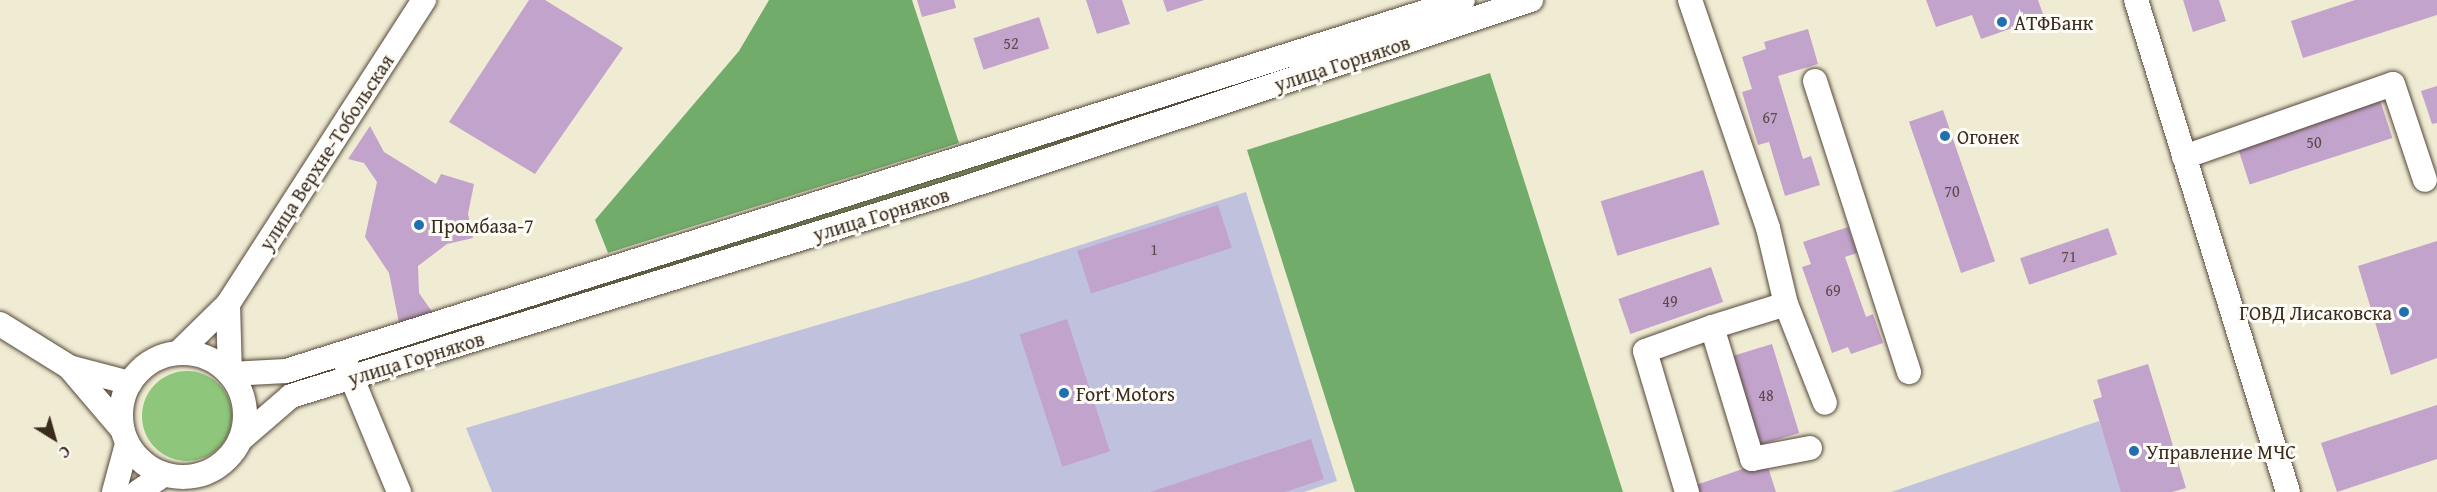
<!DOCTYPE html>
<meta charset="utf-8">
<style>
body{margin:0}
#map{position:relative;width:2437px;height:492px;overflow:hidden;background:#f0ecd4;font-family:"Gentium Book Plus",serif}
div>[style]{position:absolute}
.industrial>*{inset:0;background:#c0c2dd}
.green>*{inset:0;background:#8ec77b}
.round{border-radius:50%}
.forest>*{inset:0;background:#72ac6b}
.building>*{inset:0;background:#c2a3cb;transform-origin:0 0}
.roads{filter:drop-shadow(0 0 2px #564739) drop-shadow(0 0 2px #564739)}
.minor>*{height:24px;margin:-12px;padding:0 12px;transform-origin:12px;border-radius:12px;background:#fff}
.minor>.ring{margin:-12px;padding:0;box-sizing:content-box;background:none;border:24px solid #fff;border-radius:50%}
.dots>*{width:16px;height:16px;translate:-50% -50%;box-sizing:border-box;border:3px solid #fdfcf7;border-radius:50%}
span{translate:-50% -50%;white-space:nowrap;text-align:center;line-height:1.15;-webkit-text-stroke:6px #fdfcf7;paint-order:stroke}
.number-label{font-size:16px;color:#5d4849}
.number-label span{-webkit-text-stroke-width:0}
.poi-label{font-size:20px;color:#3b2a1e}
.left{translate:0 -50%;text-align:left}
.right{translate:-100% -50%;text-align:right}
.street-label{font-size:20px;color:#3b2a1e}
.north{position:absolute;left:24px;top:408px;width:60px;height:60px;-webkit-text-stroke:4px #fdfcf7;paint-order:stroke;rotate:143deg;font-size:16px;font-weight:700;line-height:24px;text-align:center;color:#3b2a1e}
.north::after{content:'';display:block;margin:auto;width:21px;height:27px;background:#3b2a1e;clip-path:polygon(50% 0,100% 100%,50% 72%,0 100%)}
</style>
<div id="map">
<div class="industrial">
<i style="clip-path:polygon(1246px 192px,1337px 481px,1304px 492px,492px 492px,466px 428px,968px 281px)"></i>
<i style="clip-path:polygon(2099px 421px,2125px 492px,1891px 492px)"></i>
</div>
<div class="green">
<i style="clip-path:polygon(1496px 0,1535px 0,358px 363px,358px 360px)"></i>
<i class="round" style="left:142px;top:371px;width:90px;height:90px"></i>
</div>
<div class="forest">
<i style="clip-path:polygon(769px 0,912px 0,959px 143px,608px 253px,595px 220px,739px 51px)"></i>
<i style="clip-path:polygon(1490px 73px,1623px 492px,1355px 492px,1247px 150px)"></i>
</div>
<div class="building">
<i style="clip-path:polygon(529px 0,545px 0,623px 48px,535px 174px,449px 122px)"></i>
<i style="clip-path:polygon(917px 0,954px 0,956px 8px,922px 17px)"></i>
<i style="clip-path:polygon(1086px 0,1122px 0,1130px 24px,1097px 34px)"></i>
<i style="clip-path:polygon(1163px 0,1204px 0,1167px 12px)"></i>
<i style="clip-path:polygon(1926px 0,2038px 0,2044px 17px,1981px 39px,1972px 15px,1936px 27px)"></i>
<i style="clip-path:polygon(2183px 0,2219px 0,2226px 21px,2193px 32px)"></i>
<i style="clip-path:polygon(2355px 0,2437px 0,2437px 15px,2303px 58px,2291px 21px)"></i>
<i style="left:1039px;top:17px;width:33px;height:69px;rotate:72deg"></i>
<i style="clip-path:polygon(1808px 29px,1818px 64px,1778px 76px,1803px 159px,1811px 156px,1820px 185px,1785px 196px,1769px 142px,1758px 145px,1742px 92px,1752px 89px,1742px 57px,1766px 49px,1764px 42px)"></i>
<i style="clip-path:polygon(2437px 86px,2437px 123px,2432px 124px,2421px 91px)"></i>
<i style="left:2380px;top:100px;width:40px;height:150px;rotate:72deg"></i>
<i style="left:1943px;top:110px;width:160px;height:36px;rotate:71deg"></i>
<i style="clip-path:polygon(370px 126px,384px 152px,436px 184px,441px 174px,474px 184px,468px 214px,473px 238px,447px 244px,418px 266px,419px 293px,433px 313px,399px 323px,389px 273px,365px 237px,377px 182px,364px 163px,348px 159px)"></i>
<i style="left:1703px;top:170px;width:57px;height:107px;rotate:73deg"></i>
<i style="left:1218px;top:205px;width:45px;height:148px;rotate:72deg"></i>
<i style="clip-path:polygon(1848px 227px,1857px 253px,1845px 257px,1866px 317px,1873px 314px,1883px 343px,1851px 354px,1848px 347px,1832px 353px,1802px 267px,1811px 264px,1803px 242px)"></i>
<i style="left:2108px;top:228px;width:28px;height:93px;rotate:71deg"></i>
<i style="clip-path:polygon(2437px 241px,2437px 358px,2391px 375px,2358px 266px)"></i>
<i style="left:1711px;top:267px;width:37px;height:98px;rotate:71deg"></i>
<i style="left:1067px;top:319px;width:139px;height:50px;rotate:72deg"></i>
<i style="left:1772px;top:344px;width:93px;height:42px;rotate:73deg"></i>
<i style="clip-path:polygon(2148px 364px,2186px 488px,2172px 492px,2121px 492px,2093px 400px,2102px 397px,2097px 380px)"></i>
<i style="clip-path:polygon(2437px 405px,2437px 459px,2337px 492px,2321px 443px)"></i>
<i style="clip-path:polygon(1311px 439px,1324px 479px,1285px 492px,1150px 492px)"></i>
<i style="clip-path:polygon(1766px 461px,1776px 492px,1695px 492px,1693px 486px)"></i>
</div>
<div class="roads">
<div class="minor">
<i style="left:1690px;top:0;width:241px;rotate:71.1deg"></i>
<i style="left:1768px;top:228px;width:78px;rotate:76.7deg"></i>
<i style="left:1786px;top:304px;width:106px;rotate:68.5deg"></i>
<i style="left:2136px;top:0;width:515px;rotate:72.83deg"></i>
<i style="left:1815px;top:81px;width:306px;rotate:72.1deg"></i>
<i style="left:2184px;top:157px;width:221px;rotate:-19.3deg"></i>
<i style="left:2393px;top:84px;width:101px;rotate:71.6deg"></i>
<i style="left:228px;top:304px;width:70px;rotate:88.4deg"></i>
<i style="left:230px;top:374px;width:56px;rotate:-3.1deg"></i>
<i style="left:286px;top:371px;width:1234px;rotate:-17.5deg"></i>
<i style="left:1786px;top:304px;width:77px;rotate:162.7deg"></i>
<i style="left:1712px;top:327px;width:138px;rotate:73.1deg"></i>
<i style="left:1752px;top:459px;width:59px;rotate:-10.7deg"></i>
<i style="left:0;top:324px;width:81px;rotate:31.9deg"></i>
<i style="left:69px;top:367px;width:82px;rotate:49.5deg"></i>
<i class="ring" style="left:121px;top:353px;width:100px;height:100px"></i>
<i style="left:178px;top:353px;width:70px;rotate:-44.4deg"></i>
<i style="left:228px;top:304px;width:362px;rotate:-57.2deg"></i>
<i style="left:346px;top:364px;width:139px;rotate:67.5deg"></i>
<i style="left:69px;top:367px;width:63px;rotate:14.7deg"></i>
<i style="left:240px;top:440px;width:67px;rotate:-40.8deg"></i>
<i style="left:291px;top:396px;width:695px;rotate:-17.16deg"></i>
<i style="left:955px;top:191px;width:607px;rotate:-18.35deg"></i>
<i style="left:114px;top:492px;width:50px;rotate:-74.8deg"></i>
<i style="left:138px;top:492px;width:30px;rotate:-34deg"></i>
<i style="left:1687px;top:492px;width:147px;rotate:-106.6deg"></i>
<i style="left:1645px;top:351px;width:71px;rotate:-19.7deg"></i>
</div>
</div>
<div class="dots">
<i style="left:2002px;top:22px;background:#1f6fb2"></i>
<i style="left:1945px;top:136px;background:#1f6fb2"></i>
<i style="left:419px;top:225px;background:#1f6fb2"></i>
<i style="left:2404px;top:312px;background:#1f6fb2"></i>
<i style="left:1064px;top:393px;background:#1f6fb2"></i>
<i style="left:2134px;top:451px;background:#1f6fb2"></i>
</div>
<div class="number-label">
<span style="left:1011px;top:43px">52</span>
<span style="left:1770px;top:117px">67</span>
<span style="left:2314px;top:142px">50</span>
<span style="left:1952px;top:191px">70</span>
<span style="left:1154px;top:249px">1</span>
<span style="left:2069px;top:256px">71</span>
<span style="left:1833px;top:290px">69</span>
<span style="left:1670px;top:301px">49</span>
<span style="left:1766px;top:395px">48</span>
</div>
<div class="poi-label">
<span class="left" style="left:2014px;top:22px">АТФБанк</span>
<span class="left" style="left:1957px;top:136px">Огонек</span>
<span class="left" style="left:431px;top:225px">Промбаза-7</span>
<span class="right" style="left:2392px;top:312px">ГОВД Лисаковска</span>
<span class="left" style="left:1076px;top:393px">Fort Motors</span>
<span class="left" style="left:2146px;top:451px">Управление МЧС</span>
</div>
<div class="street-label">
<span style="left:1342px;top:63px;rotate:-18deg">улица Горняков</span>
<span style="left:326px;top:152px;rotate:-57deg">улица Верхне-Тобольская</span>
<span style="left:881px;top:214px;rotate:-17deg">улица Горняков</span>
<span style="left:416px;top:358px;rotate:-17deg">улица Горняков</span>
</div>
<div class="north">С</div>
</div>
